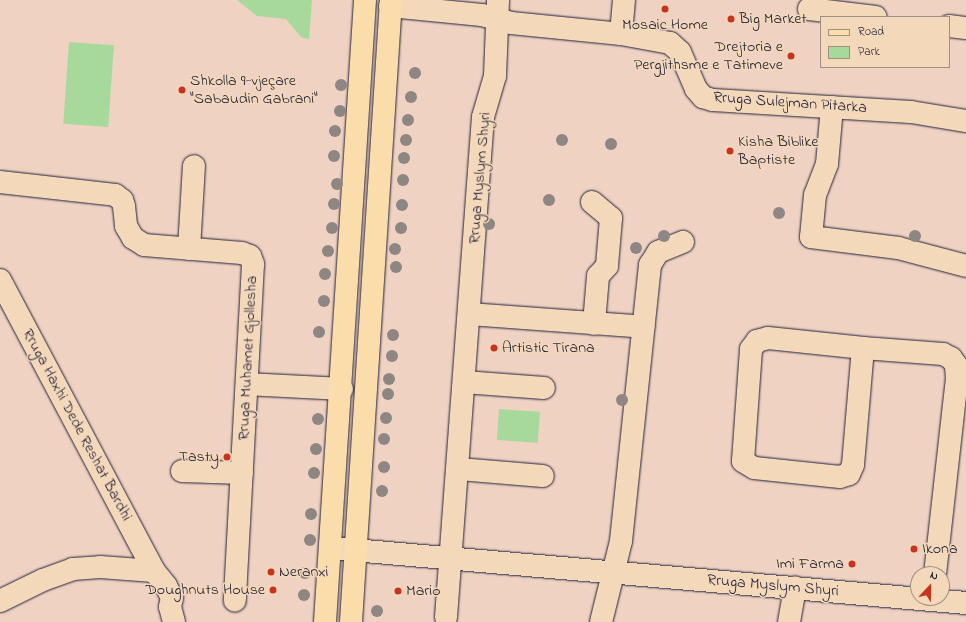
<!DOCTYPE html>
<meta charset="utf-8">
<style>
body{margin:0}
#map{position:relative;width:966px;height:622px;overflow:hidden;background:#efd2c2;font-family:"Indie Flower",sans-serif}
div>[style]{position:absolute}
.green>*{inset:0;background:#a6d99a;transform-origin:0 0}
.roads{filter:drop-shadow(0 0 1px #22223b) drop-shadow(0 0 1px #22223b)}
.minor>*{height:22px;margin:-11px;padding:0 11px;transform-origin:11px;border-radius:11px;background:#f4d8ba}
.major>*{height:22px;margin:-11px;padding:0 11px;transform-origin:11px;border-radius:11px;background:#fbddab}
.trees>*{width:12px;height:12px;margin:-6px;border-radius:50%;background:#8d8682}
.dots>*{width:11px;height:11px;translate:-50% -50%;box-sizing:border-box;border:2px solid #f4d8ba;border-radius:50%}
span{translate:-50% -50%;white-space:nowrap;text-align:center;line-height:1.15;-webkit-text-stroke:3px #f4d8ba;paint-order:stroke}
.poi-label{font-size:16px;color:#22223b}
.left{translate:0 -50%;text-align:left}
.right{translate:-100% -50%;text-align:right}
.street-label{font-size:16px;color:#22223b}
.legend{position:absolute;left:820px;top:16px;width:130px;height:52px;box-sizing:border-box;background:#f4d8ba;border:1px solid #a08f87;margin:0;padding:5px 7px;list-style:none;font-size:12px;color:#22223b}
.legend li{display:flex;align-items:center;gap:8px;height:20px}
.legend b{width:20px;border:1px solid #a08f87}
.north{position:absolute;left:910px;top:566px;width:40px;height:40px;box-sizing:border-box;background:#f4d8ba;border:1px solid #a08f87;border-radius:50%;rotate:22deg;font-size:11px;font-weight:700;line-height:16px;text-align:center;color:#22223b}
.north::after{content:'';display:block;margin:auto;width:14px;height:18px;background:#c8321e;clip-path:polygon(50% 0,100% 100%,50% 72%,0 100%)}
</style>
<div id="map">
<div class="green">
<i style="clip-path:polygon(237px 0,312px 0,309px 39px,302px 38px,286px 19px,257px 16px)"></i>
<i style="left:69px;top:42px;width:45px;height:82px;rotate:4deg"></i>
<i style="left:499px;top:409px;width:41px;height:31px;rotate:4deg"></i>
</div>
<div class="roads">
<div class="minor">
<i style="left:390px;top:6px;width:92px;rotate:5.6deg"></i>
<i style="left:482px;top:15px;width:30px;rotate:15deg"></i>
<i style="left:511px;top:23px;width:111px;rotate:5.7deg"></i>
<i style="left:621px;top:34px;width:50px;rotate:10.4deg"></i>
<i style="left:670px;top:43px;width:13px;rotate:42deg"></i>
<i style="left:680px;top:52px;width:40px;rotate:66.6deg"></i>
<i style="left:696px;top:89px;width:11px;rotate:49deg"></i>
<i style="left:703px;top:97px;width:10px;rotate:17deg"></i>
<i style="left:713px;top:100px;width:198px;rotate:3.5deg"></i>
<i style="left:911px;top:112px;width:56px;rotate:9.3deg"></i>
<i style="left:809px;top:9px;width:67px;rotate:6.8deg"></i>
<i style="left:949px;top:26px;width:17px;rotate:7deg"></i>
<i style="left:621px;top:34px;width:34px;rotate:-85deg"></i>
<i style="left:832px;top:107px;width:57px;rotate:95deg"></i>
<i style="left:827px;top:164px;width:33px;rotate:111deg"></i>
<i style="left:815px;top:195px;width:42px;rotate:95.4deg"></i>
<i style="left:811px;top:237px;width:88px;rotate:7.2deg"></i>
<i style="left:898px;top:248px;width:70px;rotate:14.8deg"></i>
<i style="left:0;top:182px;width:116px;rotate:6.4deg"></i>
<i style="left:115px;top:195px;width:9px;rotate:36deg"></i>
<i style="left:122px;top:200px;width:6px;rotate:72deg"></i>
<i style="left:124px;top:206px;width:20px;rotate:84deg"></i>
<i style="left:126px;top:226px;width:14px;rotate:60deg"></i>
<i style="left:133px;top:238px;width:13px;rotate:32deg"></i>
<i style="left:144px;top:245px;width:98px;rotate:4.7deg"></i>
<i style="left:242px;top:253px;width:9px;rotate:21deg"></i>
<i style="left:250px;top:256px;width:9px;rotate:69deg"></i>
<i style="left:253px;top:264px;width:337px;rotate:93.1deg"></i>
<i style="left:592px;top:202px;width:25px;rotate:40deg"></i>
<i style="left:611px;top:218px;width:48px;rotate:94.8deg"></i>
<i style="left:607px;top:266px;width:13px;rotate:132deg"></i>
<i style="left:598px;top:276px;width:48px;rotate:94.8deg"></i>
<i style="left:189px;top:249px;width:83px;rotate:-86.6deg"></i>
<i style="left:0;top:280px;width:329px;rotate:62.1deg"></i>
<i style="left:154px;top:571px;width:19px;rotate:51deg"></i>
<i style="left:166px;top:586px;width:13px;rotate:63deg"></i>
<i style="left:172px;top:598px;width:9px;rotate:103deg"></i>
<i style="left:170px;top:607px;width:16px;rotate:75deg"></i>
<i style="left:469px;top:314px;width:175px;rotate:4.2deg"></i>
<i style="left:768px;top:338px;width:96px;rotate:6deg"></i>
<i style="left:863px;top:348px;width:117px;rotate:94.9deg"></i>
<i style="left:853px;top:465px;width:10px;rotate:114deg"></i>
<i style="left:849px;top:474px;width:9px;rotate:162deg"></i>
<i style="left:840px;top:477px;width:86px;rotate:-174deg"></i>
<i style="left:754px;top:468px;width:13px;rotate:-148deg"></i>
<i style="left:743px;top:461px;width:112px;rotate:-85.9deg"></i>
<i style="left:751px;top:349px;width:10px;rotate:-53deg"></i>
<i style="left:757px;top:341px;width:11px;rotate:-15deg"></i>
<i style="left:863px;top:348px;width:80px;rotate:4.3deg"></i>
<i style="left:943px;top:354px;width:9px;rotate:27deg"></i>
<i style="left:951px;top:358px;width:9px;rotate:54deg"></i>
<i style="left:956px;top:365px;width:13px;rotate:86deg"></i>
<i style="left:957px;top:378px;width:197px;rotate:96.4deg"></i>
<i style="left:464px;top:382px;width:80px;rotate:4.3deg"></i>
<i style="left:247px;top:384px;width:95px;rotate:3deg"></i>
<i style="left:459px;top:469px;width:84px;rotate:4.8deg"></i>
<i style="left:182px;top:471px;width:60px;rotate:1.9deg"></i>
<i style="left:330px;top:548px;width:638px;rotate:4.94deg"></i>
<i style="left:0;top:601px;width:48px;rotate:-26deg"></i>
<i style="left:43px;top:580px;width:32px;rotate:-20deg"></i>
<i style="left:73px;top:569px;width:27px;rotate:-4deg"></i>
<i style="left:100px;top:567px;width:54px;rotate:4.2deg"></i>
<i style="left:446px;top:617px;width:501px;rotate:-85.77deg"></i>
<i style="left:483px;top:117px;width:43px;rotate:-73.7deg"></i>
<i style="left:495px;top:76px;width:76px;rotate:-87.7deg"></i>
<i style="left:601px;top:622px;width:83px;rotate:-76.1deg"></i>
<i style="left:621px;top:541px;width:278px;rotate:-84deg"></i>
<i style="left:650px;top:265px;width:15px;rotate:-58deg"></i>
<i style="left:658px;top:252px;width:27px;rotate:-22deg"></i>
<i style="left:789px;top:622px;width:35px;rotate:-80deg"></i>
</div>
<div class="major">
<i style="left:325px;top:622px;width:623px;rotate:-86.32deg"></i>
<i style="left:351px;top:622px;width:623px;rotate:-86.32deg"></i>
</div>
</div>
<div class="trees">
<i style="left:415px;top:73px"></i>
<i style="left:341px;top:85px"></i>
<i style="left:411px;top:97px"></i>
<i style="left:340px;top:111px"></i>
<i style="left:408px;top:120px"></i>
<i style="left:335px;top:131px"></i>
<i style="left:406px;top:140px"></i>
<i style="left:562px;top:140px"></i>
<i style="left:611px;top:144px"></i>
<i style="left:334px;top:156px"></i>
<i style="left:404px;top:158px"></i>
<i style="left:403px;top:180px"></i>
<i style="left:337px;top:184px"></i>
<i style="left:549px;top:200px"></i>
<i style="left:334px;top:204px"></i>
<i style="left:402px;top:205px"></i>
<i style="left:779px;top:213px"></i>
<i style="left:489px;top:224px"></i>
<i style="left:332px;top:228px"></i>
<i style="left:401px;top:228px"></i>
<i style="left:664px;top:236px"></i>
<i style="left:915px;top:236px"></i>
<i style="left:636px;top:248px"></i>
<i style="left:395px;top:249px"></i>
<i style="left:328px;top:251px"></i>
<i style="left:396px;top:267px"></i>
<i style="left:325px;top:274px"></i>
<i style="left:324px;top:301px"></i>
<i style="left:319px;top:332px"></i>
<i style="left:393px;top:335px"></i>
<i style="left:392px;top:356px"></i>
<i style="left:389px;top:379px"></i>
<i style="left:388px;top:394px"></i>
<i style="left:622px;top:400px"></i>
<i style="left:386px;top:418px"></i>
<i style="left:318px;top:419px"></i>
<i style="left:384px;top:439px"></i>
<i style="left:316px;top:449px"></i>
<i style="left:384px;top:467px"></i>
<i style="left:314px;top:473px"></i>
<i style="left:382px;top:491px"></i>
<i style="left:311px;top:514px"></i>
<i style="left:310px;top:540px"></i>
<i style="left:305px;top:573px"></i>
<i style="left:304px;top:595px"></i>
<i style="left:377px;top:611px"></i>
</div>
<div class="dots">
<i style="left:665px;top:9px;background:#c8321e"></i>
<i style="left:731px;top:19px;background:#c8321e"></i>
<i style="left:791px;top:56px;background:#c8321e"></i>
<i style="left:182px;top:90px;background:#c8321e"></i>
<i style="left:730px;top:151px;background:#c8321e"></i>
<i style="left:494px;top:348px;background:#c8321e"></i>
<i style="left:227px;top:457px;background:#c8321e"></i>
<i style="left:914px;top:549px;background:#c8321e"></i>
<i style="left:852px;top:564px;background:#c8321e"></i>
<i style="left:271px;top:572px;background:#c8321e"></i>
<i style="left:273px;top:590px;background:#c8321e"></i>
<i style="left:398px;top:591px;background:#c8321e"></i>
</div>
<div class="poi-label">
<span class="left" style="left:739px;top:19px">Big Market</span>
<span style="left:665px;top:25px">Mosaic Home</span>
<span class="right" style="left:783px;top:56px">Drejtoria e<br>Pergjithsme e Tatimeve</span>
<span class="left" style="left:190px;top:90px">Shkolla 9-vjeçare<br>"Sabaudin Gabrani"</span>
<span class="left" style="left:738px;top:151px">Kisha Biblike<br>Baptiste</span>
<span class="left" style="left:502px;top:348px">Artistic Tirana</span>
<span class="right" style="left:219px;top:457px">Tasty</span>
<span class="left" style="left:922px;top:549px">Ikona</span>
<span class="right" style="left:844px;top:564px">Imi Farma</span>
<span class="left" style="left:279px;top:572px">Neranxi</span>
<span class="right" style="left:265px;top:590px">Doughnuts House</span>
<span class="left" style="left:406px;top:591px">Mario</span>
</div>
<div class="street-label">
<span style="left:790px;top:103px;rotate:4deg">Rruga Sulejman Pitarka</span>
<span style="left:480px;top:178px;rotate:-85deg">Rruga Myslym Shyri</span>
<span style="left:248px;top:358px;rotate:-87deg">Rruga Muhamet Gjollesha</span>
<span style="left:77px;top:425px;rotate:62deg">Rruga Haxhi Dede Reshat Bardhi</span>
<span style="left:773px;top:586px;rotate:5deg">Rruga Myslym Shyri</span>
</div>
<ul class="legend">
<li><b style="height:5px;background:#fbddab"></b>Road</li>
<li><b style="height:11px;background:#a6d99a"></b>Park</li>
</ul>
<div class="north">N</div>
</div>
